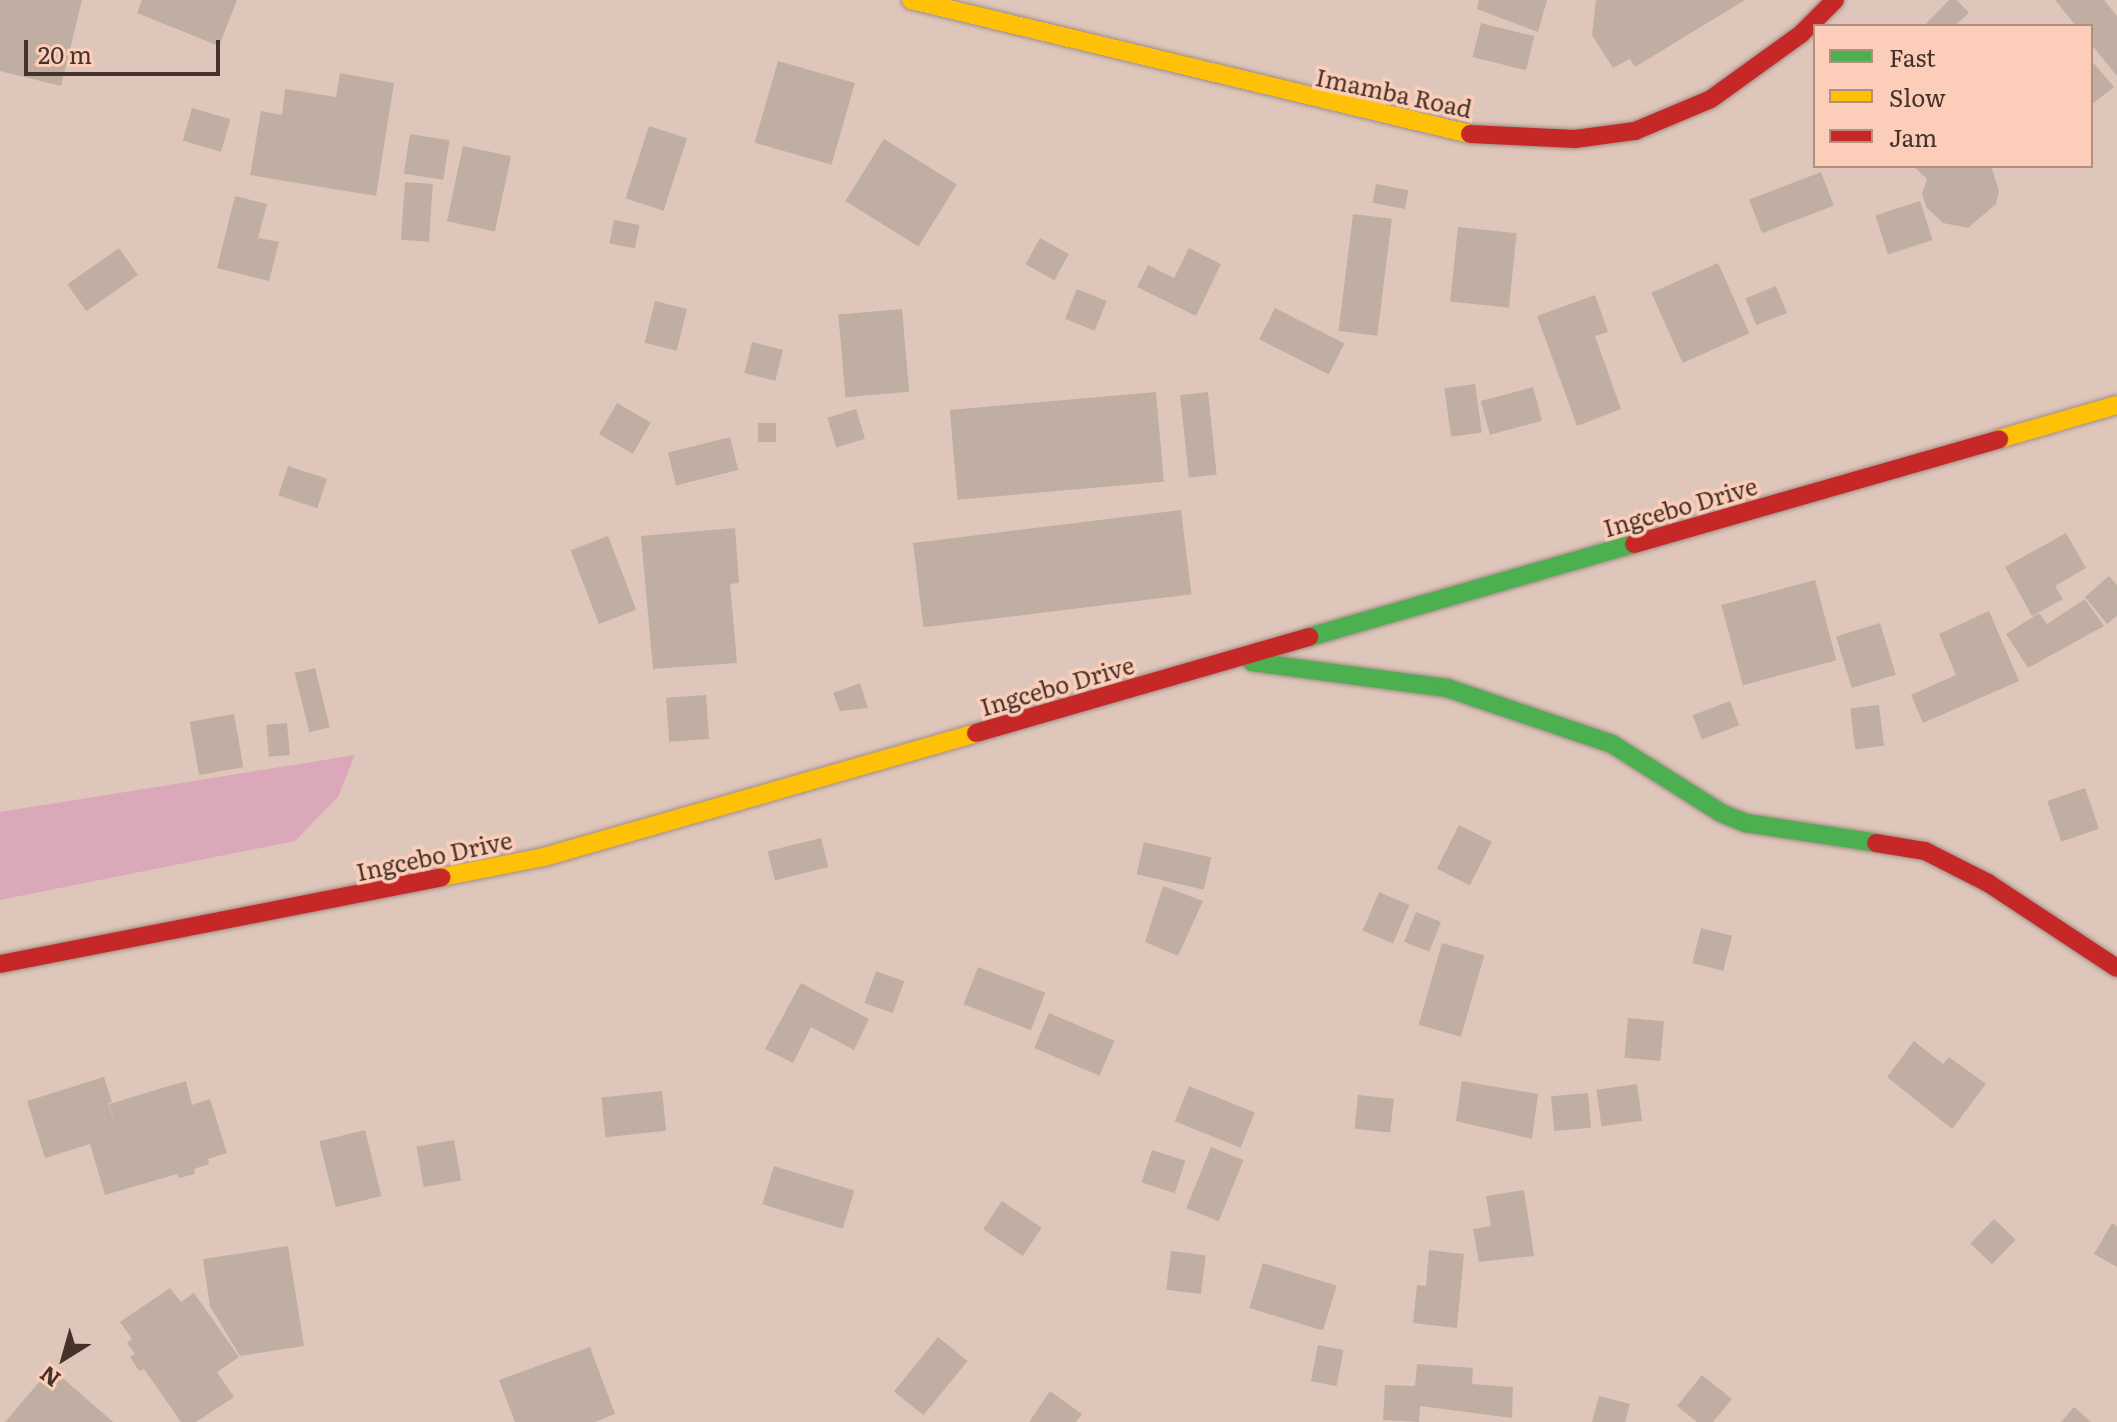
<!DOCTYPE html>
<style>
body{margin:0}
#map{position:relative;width:2117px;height:1422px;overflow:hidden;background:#dfc6bb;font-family:Literata,serif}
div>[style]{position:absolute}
.green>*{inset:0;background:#dba8b9}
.building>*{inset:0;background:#c0aea2;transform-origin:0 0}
.roads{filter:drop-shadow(0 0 2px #a08d85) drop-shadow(0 0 2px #a08d85)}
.fast>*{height:18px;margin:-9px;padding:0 9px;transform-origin:9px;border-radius:9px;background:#4caf50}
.slow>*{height:18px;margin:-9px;padding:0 9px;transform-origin:9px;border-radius:9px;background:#ffc107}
.jam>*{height:18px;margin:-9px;padding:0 9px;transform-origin:9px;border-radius:9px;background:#c62828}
span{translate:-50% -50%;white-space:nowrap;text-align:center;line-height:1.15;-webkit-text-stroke:7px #fccdb9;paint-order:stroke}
.street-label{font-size:24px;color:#45332b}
.legend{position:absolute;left:1813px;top:24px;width:280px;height:144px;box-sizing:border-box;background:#fccdb9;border:2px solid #b38f80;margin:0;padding:10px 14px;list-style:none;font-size:24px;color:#45332b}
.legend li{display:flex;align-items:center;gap:16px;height:40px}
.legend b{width:40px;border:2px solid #b38f80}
.north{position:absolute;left:24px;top:1318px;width:80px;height:80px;-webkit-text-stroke:6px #fccdb9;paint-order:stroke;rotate:217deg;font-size:22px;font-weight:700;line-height:32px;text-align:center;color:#45332b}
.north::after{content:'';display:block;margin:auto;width:28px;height:36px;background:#45332b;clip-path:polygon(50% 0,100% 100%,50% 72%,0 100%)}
.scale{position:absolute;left:24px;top:40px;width:196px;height:36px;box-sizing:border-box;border:4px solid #45332b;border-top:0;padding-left:10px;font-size:24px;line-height:28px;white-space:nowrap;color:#45332b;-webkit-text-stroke:6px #fccdb9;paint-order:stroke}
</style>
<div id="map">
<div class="green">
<i style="clip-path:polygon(355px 755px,338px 797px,295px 841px,0 900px,0 812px)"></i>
</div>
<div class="building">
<i style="clip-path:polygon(0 0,82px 0,61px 86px,0 71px)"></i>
<i style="clip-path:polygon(142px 0,237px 0,219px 46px,137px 13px)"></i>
<i style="clip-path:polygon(1479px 0,1547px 0,1538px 32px,1477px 9px)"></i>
<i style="clip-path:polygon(1596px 0,1745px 0,1635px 67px,1630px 59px,1613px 68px,1592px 35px)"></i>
<i style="clip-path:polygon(1949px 0,1957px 0,1969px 13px,1954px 26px,1924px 26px)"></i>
<i style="clip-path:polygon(2055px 0,2104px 0,2117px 16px,2117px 76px,2091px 44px,2091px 26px,2076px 26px)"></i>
<i style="left:1481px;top:23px;width:55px;height:35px;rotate:14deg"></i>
<i style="clip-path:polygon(2091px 60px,2114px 87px,2091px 105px)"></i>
<i style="left:778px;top:61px;width:80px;height:85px;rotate:16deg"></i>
<i style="clip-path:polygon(340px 73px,394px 83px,376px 196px,250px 175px,261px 111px,282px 115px,285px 89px,336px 97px)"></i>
<i style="left:192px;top:108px;width:40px;height:34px;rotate:16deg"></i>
<i style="left:649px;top:126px;width:40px;height:76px;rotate:18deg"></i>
<i style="left:410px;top:134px;width:40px;height:40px;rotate:9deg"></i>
<i style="left:884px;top:139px;width:86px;height:73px;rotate:32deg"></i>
<i style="left:463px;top:146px;width:49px;height:77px;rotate:12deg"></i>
<i style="clip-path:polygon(1913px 166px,1991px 166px,1999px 191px,1996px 204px,1968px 228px,1943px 223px,1926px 207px,1922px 194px,1927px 179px)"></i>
<i style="left:1821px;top:172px;width:36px;height:77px;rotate:69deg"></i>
<i style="left:405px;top:182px;width:28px;height:58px;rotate:4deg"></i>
<i style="left:1376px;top:184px;width:33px;height:19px;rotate:11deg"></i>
<i style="clip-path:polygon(235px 196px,267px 204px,258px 238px,279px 242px,269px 281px,217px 268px)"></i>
<i style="left:1920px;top:201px;width:41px;height:47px;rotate:72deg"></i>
<i style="left:1353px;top:214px;width:39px;height:118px;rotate:7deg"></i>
<i style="left:614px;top:220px;width:26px;height:24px;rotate:11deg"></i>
<i style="left:1458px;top:227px;width:59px;height:75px;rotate:6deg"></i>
<i style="left:1040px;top:238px;width:33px;height:30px;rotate:29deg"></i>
<i style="left:119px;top:248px;width:33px;height:63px;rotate:55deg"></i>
<i style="clip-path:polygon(1189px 248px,1221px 264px,1196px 316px,1137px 287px,1148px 265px,1174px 278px)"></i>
<i style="left:1718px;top:263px;width:77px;height:73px;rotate:66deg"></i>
<i style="left:1776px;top:286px;width:29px;height:33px;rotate:68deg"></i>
<i style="left:1077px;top:289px;width:32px;height:32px;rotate:22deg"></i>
<i style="clip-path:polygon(1595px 295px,1608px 332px,1595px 336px,1621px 409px,1577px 426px,1537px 316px)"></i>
<i style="left:655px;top:301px;width:33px;height:43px;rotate:14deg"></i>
<i style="left:1275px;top:308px;width:78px;height:35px;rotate:27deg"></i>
<i style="left:902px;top:309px;width:83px;height:64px;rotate:85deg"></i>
<i style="left:752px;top:342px;width:32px;height:32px;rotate:14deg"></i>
<i style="left:1475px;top:384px;width:49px;height:31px;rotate:82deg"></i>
<i style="left:1533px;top:387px;width:35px;height:54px;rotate:75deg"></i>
<i style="left:1156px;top:392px;width:90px;height:207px;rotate:85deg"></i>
<i style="left:1208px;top:392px;width:83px;height:28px;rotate:84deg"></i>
<i style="left:617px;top:403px;width:39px;height:36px;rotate:30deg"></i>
<i style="left:856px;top:409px;width:31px;height:30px;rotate:73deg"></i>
<i style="left:758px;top:423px;width:18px;height:19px"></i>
<i style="left:730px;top:437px;width:34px;height:64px;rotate:76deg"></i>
<i style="left:288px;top:466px;width:41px;height:31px;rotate:18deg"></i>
<i style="left:1181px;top:510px;width:85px;height:270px;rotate:83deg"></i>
<i style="clip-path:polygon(735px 528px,739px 583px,730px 584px,737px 663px,653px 669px,641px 536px)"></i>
<i style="clip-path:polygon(2066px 533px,2086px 568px,2055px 586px,2063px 599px,2032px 616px,2005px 567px)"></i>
<i style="left:608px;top:536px;width:79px;height:40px;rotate:69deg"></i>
<i style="clip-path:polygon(2109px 576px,2117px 585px,2117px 616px,2107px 624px,2085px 597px)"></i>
<i style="left:1815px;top:580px;width:83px;height:97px;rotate:75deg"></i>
<i style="clip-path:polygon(2085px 599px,2104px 626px,2028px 668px,2006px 634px,2039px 613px,2047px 624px)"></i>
<i style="clip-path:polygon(1989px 611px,2019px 681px,1923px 723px,1911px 695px,1956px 675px,1939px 634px)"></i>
<i style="left:1880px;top:623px;width:54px;height:46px;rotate:73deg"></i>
<i style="left:315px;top:668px;width:61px;height:21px;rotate:76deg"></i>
<i style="clip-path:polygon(860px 683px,868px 708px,840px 711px,833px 693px)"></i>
<i style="left:706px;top:695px;width:44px;height:40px;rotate:86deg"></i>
<i style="left:1730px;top:701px;width:26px;height:40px;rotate:69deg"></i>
<i style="left:1879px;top:705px;width:41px;height:29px;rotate:83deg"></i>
<i style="left:234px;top:714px;width:54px;height:45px;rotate:80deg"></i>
<i style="left:287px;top:723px;width:32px;height:21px;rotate:85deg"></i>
<i style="left:2085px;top:788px;width:43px;height:40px;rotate:71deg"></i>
<i style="left:1459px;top:825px;width:37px;height:49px;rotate:27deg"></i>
<i style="left:821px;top:838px;width:30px;height:55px;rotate:76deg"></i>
<i style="left:1144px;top:842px;width:69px;height:33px;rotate:13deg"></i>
<i style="clip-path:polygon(1163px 886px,1203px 901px,1178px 956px,1145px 942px)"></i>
<i style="left:1379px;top:892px;width:33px;height:42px;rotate:23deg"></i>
<i style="left:1416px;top:912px;width:27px;height:32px;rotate:22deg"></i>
<i style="left:1701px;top:928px;width:32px;height:36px;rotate:14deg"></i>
<i style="left:1442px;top:943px;width:44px;height:85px;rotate:16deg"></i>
<i style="left:978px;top:967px;width:72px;height:40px;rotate:21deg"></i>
<i style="left:876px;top:971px;width:30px;height:34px;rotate:20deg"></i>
<i style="clip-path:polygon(801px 983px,869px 1019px,854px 1050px,811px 1027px,793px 1063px,765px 1049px)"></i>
<i style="left:1049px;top:1013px;width:71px;height:38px;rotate:23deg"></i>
<i style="left:1628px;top:1018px;width:36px;height:40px;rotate:5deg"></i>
<i style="clip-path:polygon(1914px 1041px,1943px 1064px,1949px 1057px,1986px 1084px,1952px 1129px,1887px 1077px)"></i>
<i style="clip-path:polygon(104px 1077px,112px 1102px,108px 1103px,117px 1131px,109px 1104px,186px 1081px,192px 1105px,210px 1099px,227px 1153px,208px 1159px,209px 1164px,194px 1169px,195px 1174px,179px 1178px,177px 1174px,105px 1195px,90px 1144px,45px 1158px,27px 1101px)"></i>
<i style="clip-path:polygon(1462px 1081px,1538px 1094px,1532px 1139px,1456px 1121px)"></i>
<i style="left:1637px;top:1084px;width:37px;height:41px;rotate:82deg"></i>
<i style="left:1189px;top:1086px;width:71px;height:38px;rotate:22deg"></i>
<i style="left:662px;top:1091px;width:40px;height:61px;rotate:84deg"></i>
<i style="left:1588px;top:1093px;width:35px;height:37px;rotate:85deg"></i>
<i style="left:1358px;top:1095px;width:36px;height:34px;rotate:6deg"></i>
<i style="left:365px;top:1130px;width:68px;height:47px;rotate:76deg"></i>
<i style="left:454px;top:1140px;width:41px;height:38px;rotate:80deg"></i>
<i style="left:1211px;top:1147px;width:35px;height:66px;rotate:22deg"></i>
<i style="left:1152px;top:1150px;width:35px;height:34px;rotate:18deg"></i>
<i style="left:774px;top:1166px;width:84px;height:40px;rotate:17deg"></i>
<i style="clip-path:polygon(1524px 1190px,1534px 1256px,1479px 1262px,1473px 1229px,1491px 1226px,1486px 1196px)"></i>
<i style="left:1002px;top:1201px;width:48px;height:34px;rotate:34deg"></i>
<i style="left:1994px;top:1219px;width:30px;height:34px;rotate:44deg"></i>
<i style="clip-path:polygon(2112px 1223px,2117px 1226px,2117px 1267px,2094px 1254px)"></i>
<i style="clip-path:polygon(288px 1246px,304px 1346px,240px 1356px,210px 1306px,203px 1259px)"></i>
<i style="clip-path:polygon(1429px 1250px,1464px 1254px,1457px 1328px,1413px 1323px,1417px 1285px,1426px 1286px)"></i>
<i style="left:1171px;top:1251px;width:35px;height:39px;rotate:7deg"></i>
<i style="left:1263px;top:1263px;width:77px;height:47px;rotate:17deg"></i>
<i style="clip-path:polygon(170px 1288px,181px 1302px,194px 1293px,239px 1357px,217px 1372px,234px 1397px,196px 1422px,181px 1422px,144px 1369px,139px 1371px,130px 1357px,135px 1354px,127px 1343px,132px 1339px,120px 1322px)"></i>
<i style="left:938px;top:1337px;width:38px;height:70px;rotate:39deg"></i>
<i style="left:1318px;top:1345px;width:26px;height:37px;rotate:11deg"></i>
<i style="clip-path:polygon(590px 1347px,615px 1414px,595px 1422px,515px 1422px,499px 1380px)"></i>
<i style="clip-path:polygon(1417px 1364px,1473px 1368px,1472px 1384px,1513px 1387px,1512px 1418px,1420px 1406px,1419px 1422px,1383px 1420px,1385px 1385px,1415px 1386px)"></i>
<i style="clip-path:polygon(51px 1368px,113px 1422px,5px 1422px)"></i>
<i style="clip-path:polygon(1702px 1375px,1732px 1399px,1713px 1422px,1697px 1422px,1677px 1406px)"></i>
<i style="clip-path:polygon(1050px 1391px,1082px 1414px,1076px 1422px,1029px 1422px)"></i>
<i style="clip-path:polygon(1599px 1396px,1630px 1404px,1625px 1422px,1592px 1422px)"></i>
<i style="clip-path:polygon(2074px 1407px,2091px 1422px,2061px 1422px)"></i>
</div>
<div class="roads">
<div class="fast">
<i style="left:1309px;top:637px;width:338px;rotate:-16deg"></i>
<i style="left:1252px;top:662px;width:197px;rotate:7.6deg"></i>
<i style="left:1447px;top:688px;width:174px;rotate:18.7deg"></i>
<i style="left:1612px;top:744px;width:129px;rotate:32.3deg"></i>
<i style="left:1721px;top:813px;width:27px;rotate:22deg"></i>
<i style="left:1746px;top:823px;width:132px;rotate:8.7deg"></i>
</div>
<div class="slow">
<i style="left:911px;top:0;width:575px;rotate:13.48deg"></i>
<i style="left:1999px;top:439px;width:123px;rotate:-16.1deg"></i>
<i style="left:442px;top:877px;width:104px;rotate:-11.1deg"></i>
<i style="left:544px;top:857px;width:449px;rotate:-16deg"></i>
</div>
<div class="jam">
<i style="left:1470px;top:134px;width:105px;rotate:2.7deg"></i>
<i style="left:1575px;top:139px;width:61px;rotate:-7.6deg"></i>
<i style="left:1635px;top:131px;width:82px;rotate:-22.8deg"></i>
<i style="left:1711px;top:99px;width:111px;rotate:-35.8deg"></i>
<i style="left:1801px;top:34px;width:48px;rotate:-45deg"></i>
<i style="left:1634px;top:544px;width:380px;rotate:-16deg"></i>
<i style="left:976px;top:733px;width:347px;rotate:-16.1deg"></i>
<i style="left:1876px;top:843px;width:50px;rotate:9.3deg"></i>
<i style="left:1925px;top:851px;width:71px;rotate:26.9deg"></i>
<i style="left:1988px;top:883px;width:154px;rotate:33.4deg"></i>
<i style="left:0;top:964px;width:450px;rotate:-11.1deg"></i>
</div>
</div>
<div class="street-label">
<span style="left:1394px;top:92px;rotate:12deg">Imamba Road</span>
<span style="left:1680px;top:506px;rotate:-16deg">Ingcebo Drive</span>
<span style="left:1057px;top:685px;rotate:-16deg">Ingcebo Drive</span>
<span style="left:434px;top:855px;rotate:-12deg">Ingcebo Drive</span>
</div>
<ul class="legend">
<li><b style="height:10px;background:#4caf50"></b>Fast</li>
<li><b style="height:10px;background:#ffc107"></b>Slow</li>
<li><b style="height:10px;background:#c62828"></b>Jam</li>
</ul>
<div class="north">N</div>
<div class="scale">20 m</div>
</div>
